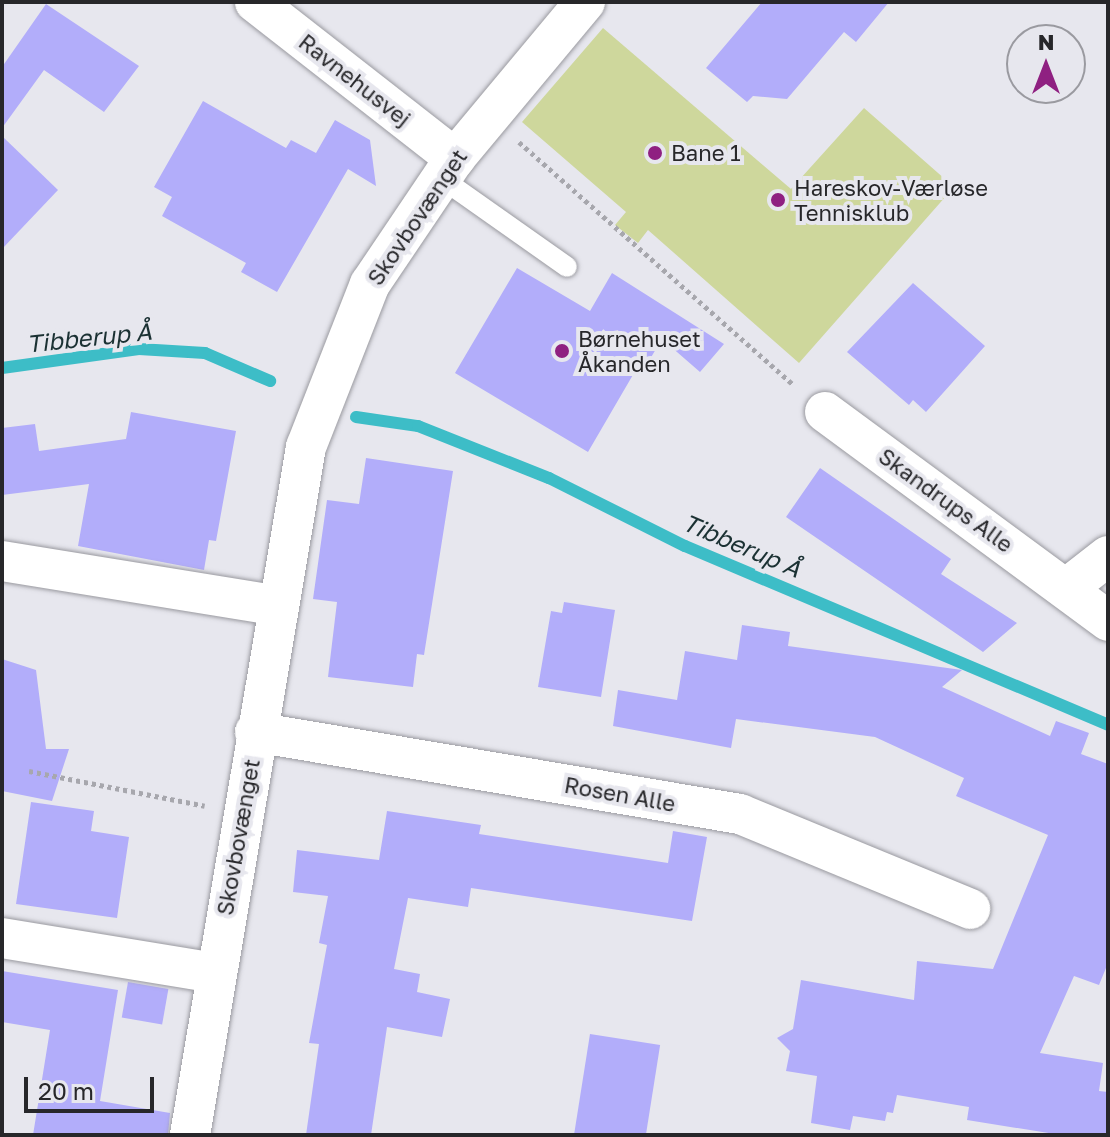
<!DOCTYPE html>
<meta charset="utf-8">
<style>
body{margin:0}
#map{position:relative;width:1110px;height:1137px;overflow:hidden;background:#e7e7ee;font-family:"Golos Text",sans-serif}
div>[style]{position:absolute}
.green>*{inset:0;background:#ced79c}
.stream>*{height:12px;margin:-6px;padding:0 6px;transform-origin:6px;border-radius:6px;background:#3dbdc7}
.building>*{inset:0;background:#b2adfa;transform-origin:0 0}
.path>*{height:5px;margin-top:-2.5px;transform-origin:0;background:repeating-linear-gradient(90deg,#a7a7ad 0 4px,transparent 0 8px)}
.roads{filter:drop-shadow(0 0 2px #9a9aa0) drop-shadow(0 0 2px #9a9aa0)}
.lane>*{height:20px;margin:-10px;padding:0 10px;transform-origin:10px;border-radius:10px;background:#fff}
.street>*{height:40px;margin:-20px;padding:0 20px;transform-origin:20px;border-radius:20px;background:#fff}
.dots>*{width:22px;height:22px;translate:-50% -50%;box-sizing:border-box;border:4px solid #e7e7ee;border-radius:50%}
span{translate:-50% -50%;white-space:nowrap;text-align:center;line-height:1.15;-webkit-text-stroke:8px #e7e7ee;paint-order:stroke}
.street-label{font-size:22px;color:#27272a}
.poi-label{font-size:22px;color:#27272a}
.left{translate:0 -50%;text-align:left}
.water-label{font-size:24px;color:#1b3133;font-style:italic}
.frame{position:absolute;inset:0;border:4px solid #27272a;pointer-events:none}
.north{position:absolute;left:1006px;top:24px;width:80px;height:80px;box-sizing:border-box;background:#e7e7ee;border:2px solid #9a9aa0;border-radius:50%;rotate:0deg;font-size:22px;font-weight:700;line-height:32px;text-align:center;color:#27272a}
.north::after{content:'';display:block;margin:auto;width:28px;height:36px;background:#8f2081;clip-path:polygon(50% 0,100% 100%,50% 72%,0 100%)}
.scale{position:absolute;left:24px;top:1077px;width:130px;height:36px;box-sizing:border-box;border:4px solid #27272a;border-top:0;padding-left:10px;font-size:24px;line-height:28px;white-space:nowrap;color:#27272a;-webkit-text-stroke:6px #e7e7ee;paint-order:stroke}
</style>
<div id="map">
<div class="green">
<i style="clip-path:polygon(603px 28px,791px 189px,864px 108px,954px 187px,799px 363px,648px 230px,638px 243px,615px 225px,626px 212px,522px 122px)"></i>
</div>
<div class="stream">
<i style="left:2px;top:368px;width:138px;rotate:-7.9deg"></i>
<i style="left:139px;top:349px;width:66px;rotate:3.5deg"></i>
<i style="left:205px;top:353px;width:71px;rotate:23.3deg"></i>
<i style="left:356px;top:417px;width:63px;rotate:8.3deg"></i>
<i style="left:418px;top:426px;width:141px;rotate:21.7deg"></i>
<i style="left:549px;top:478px;width:152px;rotate:26.6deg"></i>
<i style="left:685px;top:546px;width:459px;rotate:22.9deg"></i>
</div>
<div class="building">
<i style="clip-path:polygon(762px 2px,889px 2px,856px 42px,844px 32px,787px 99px,753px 96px,747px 102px,706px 68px)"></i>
<i style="clip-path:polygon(46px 4px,139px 66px,104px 112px,44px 70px,2px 128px,2px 67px)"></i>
<i style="clip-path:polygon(203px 101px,286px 148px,291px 140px,316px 153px,335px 120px,370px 140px,376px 186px,348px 169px,277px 292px,241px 272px,246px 263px,162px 216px,172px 197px,154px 187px)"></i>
<i style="clip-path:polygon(2px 136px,58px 190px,2px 249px)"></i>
<i style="clip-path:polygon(517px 268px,590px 311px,612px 273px,724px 344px,700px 372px,662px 339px,647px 364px,641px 361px,588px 452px,455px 373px)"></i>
<i style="clip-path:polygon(913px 283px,985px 346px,926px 412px,913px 400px,909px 405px,847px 352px)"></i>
<i style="clip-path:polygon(131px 412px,236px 431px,216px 541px,209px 540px,204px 570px,78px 546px,89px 484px,2px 495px,2px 428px,35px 424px,39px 451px,126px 439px)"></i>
<i style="clip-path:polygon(366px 458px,453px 471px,424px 655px,417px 654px,413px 687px,328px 677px,337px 602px,313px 599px,327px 500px,359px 504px)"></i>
<i style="clip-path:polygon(820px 468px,951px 559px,941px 574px,1017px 623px,983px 652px,786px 517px)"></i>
<i style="clip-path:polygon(564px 602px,615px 610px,601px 697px,538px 687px,551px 611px,562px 613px)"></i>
<i style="clip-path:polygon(742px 625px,790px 632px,788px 646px,962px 670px,942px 687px,1050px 736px,1056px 721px,1089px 733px,1081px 754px,1108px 764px,1108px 963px,1099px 985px,1074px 976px,1040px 1053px,1103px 1063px,1099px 1091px,1108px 1092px,1108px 1135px,1061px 1135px,967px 1120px,969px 1107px,897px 1095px,893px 1113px,887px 1112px,885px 1121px,853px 1116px,850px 1130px,811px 1123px,817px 1076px,786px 1071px,790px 1051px,777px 1038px,793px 1029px,801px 980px,914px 1000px,917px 961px,993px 969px,1048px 835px,956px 796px,964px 778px,875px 737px,736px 719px,731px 748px,613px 726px,618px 690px,677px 700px,685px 651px,737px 660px)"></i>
<i style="clip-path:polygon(2px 659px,36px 670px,46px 749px,69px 749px,52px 801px,2px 791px)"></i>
<i style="clip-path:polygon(31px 802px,94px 811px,91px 831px,129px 837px,117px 918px,16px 904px)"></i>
<i style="clip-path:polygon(387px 811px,481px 825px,479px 834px,668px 863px,673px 831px,707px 837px,692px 921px,471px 888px,468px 907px,408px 898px,394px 969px,420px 974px,417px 992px,450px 999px,442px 1037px,387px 1027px,371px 1135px,306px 1135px,319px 1044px,309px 1043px,327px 945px,319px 943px,328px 896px,293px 892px,297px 850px,379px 860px)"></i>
<i style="clip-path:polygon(2px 971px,118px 990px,100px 1101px,170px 1113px,168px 1135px,33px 1135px,50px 1030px,2px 1022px)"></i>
<i style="left:128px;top:982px;width:41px;height:36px;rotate:10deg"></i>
<i style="left:590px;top:1034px;width:71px;height:102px;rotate:9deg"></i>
</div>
<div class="path">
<i style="left:519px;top:142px;width:367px;rotate:41.5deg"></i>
<i style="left:29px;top:771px;width:179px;rotate:11.2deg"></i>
</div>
<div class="roads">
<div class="lane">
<i style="left:441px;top:178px;width:154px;rotate:35.2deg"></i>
</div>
<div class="street">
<i style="left:255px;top:2px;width:254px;rotate:38deg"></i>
<i style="left:825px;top:412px;width:352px;rotate:36.4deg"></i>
<i style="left:2px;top:561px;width:277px;rotate:9.2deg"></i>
<i style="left:1067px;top:588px;width:52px;rotate:-38deg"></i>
<i style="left:255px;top:732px;width:492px;rotate:9.6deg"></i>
<i style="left:740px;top:814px;width:249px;rotate:22.4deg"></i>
<i style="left:2px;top:938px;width:216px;rotate:9.3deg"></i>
<i style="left:190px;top:1135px;width:698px;rotate:-80.43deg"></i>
<i style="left:306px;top:447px;width:175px;rotate:-68.6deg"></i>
<i style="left:370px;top:284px;width:152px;rotate:-56deg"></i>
<i style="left:455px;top:158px;width:203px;rotate:-50.2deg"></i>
</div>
</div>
<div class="dots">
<i style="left:655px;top:153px;background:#8f2081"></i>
<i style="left:778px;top:200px;background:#8f2081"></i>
<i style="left:562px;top:351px;background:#8f2081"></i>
</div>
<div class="street-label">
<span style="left:355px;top:80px;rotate:38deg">Ravnehusvej</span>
<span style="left:417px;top:217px;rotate:-56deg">Skovbovænget</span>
<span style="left:946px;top:500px;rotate:36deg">Skandrups Alle</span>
<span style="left:620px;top:794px;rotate:10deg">Rosen Alle</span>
<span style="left:238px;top:837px;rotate:-80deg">Skovbovænget</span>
</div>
<div class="poi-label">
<span class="left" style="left:671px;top:153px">Bane 1</span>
<span class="left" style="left:794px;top:200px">Hareskov-Værløse<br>Tennisklub</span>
<span class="left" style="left:578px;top:351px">Børnehuset<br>Åkanden</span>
</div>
<div class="water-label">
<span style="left:89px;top:337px;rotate:-6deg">Tibberup Å</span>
<span style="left:742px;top:545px;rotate:23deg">Tibberup Å</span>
</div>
<div class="frame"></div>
<div class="north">N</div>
<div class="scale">20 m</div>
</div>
